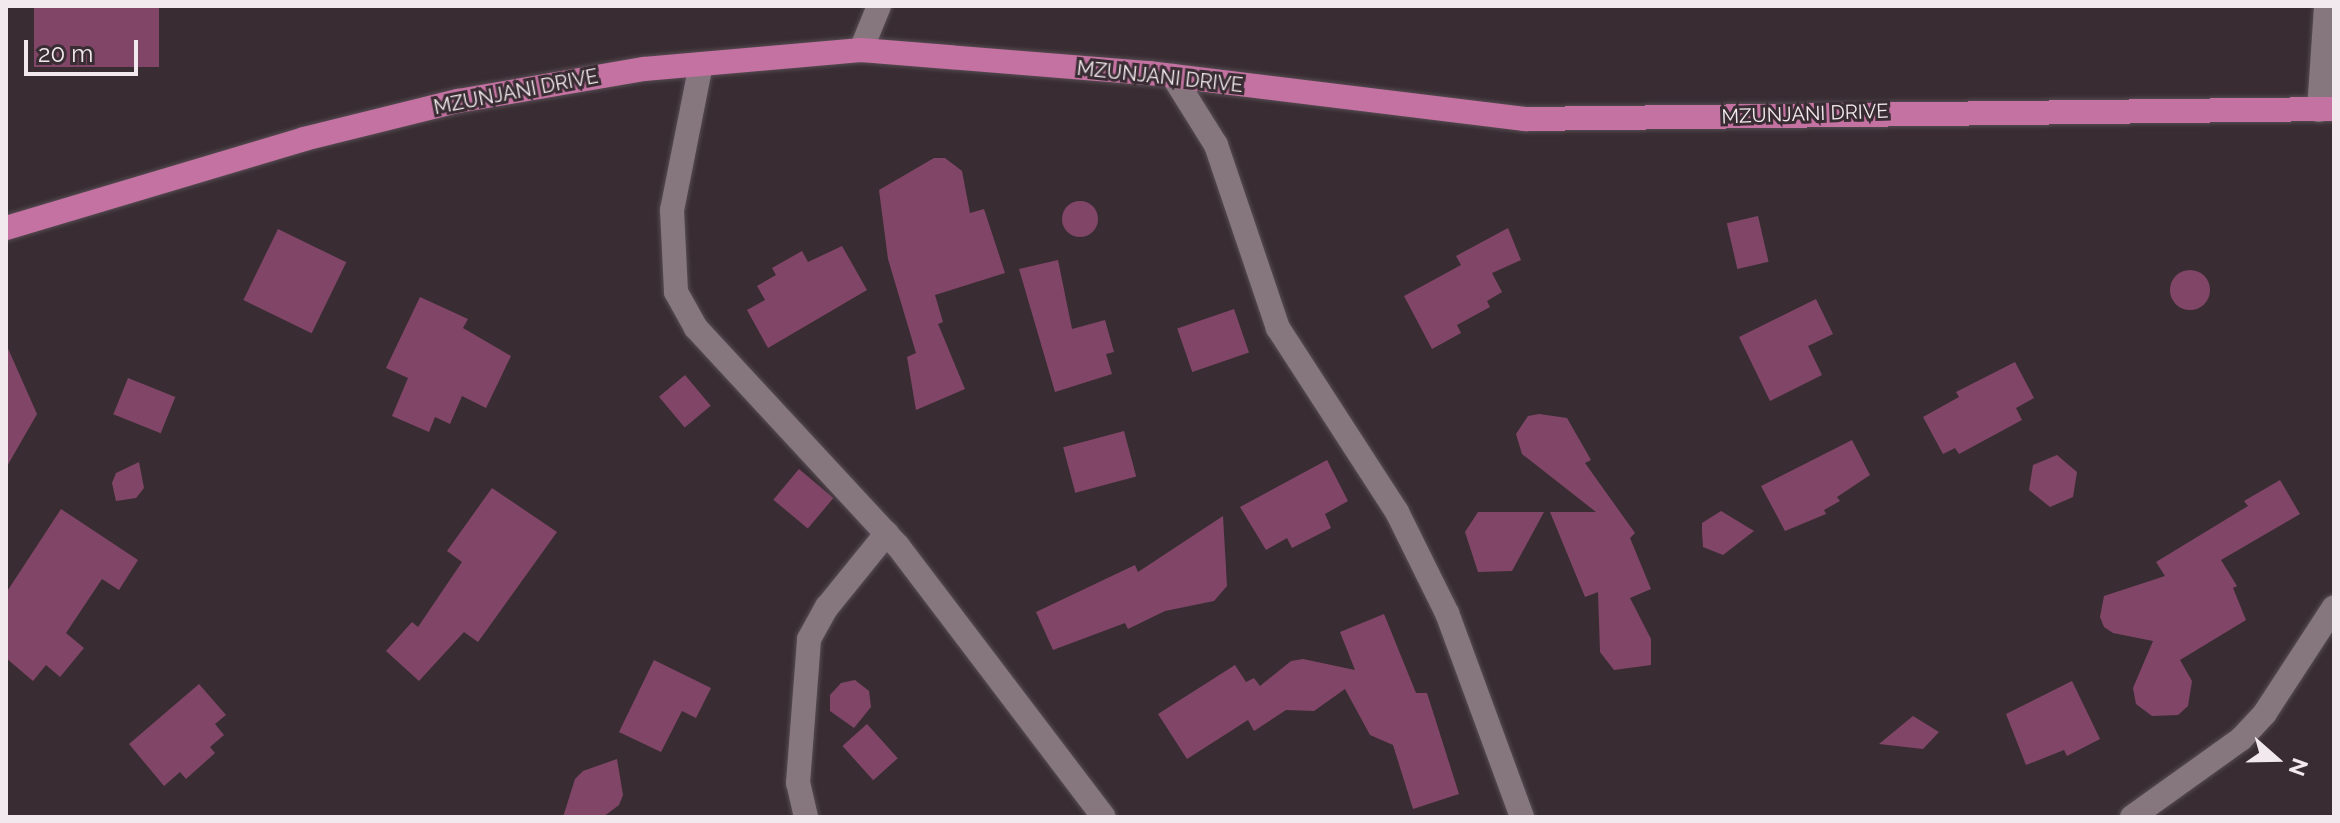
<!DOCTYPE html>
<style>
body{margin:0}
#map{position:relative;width:2340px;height:823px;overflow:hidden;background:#392d33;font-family:Raleway,sans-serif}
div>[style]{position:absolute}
.building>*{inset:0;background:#814667;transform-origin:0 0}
.round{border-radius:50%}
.roads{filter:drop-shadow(0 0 2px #564c52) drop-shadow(0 0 2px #564c52)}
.minor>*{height:24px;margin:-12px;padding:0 12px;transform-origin:12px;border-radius:12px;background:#86777e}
.major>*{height:24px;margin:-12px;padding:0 12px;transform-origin:12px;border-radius:12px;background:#c472a1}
span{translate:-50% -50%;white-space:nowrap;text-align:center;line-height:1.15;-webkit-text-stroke:6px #392d33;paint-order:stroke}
.street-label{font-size:20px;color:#f1e9ed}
.frame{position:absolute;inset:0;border:8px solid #f1e9ed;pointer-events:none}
.north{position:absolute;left:2236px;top:719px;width:80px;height:80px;-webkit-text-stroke:6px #392d33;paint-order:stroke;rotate:110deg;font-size:22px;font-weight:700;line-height:32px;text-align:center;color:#f1e9ed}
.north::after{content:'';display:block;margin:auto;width:28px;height:36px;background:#f1e9ed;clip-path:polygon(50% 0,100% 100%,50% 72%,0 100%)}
.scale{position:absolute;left:24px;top:40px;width:114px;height:36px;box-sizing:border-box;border:4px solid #f1e9ed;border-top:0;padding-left:10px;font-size:24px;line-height:28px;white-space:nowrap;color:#f1e9ed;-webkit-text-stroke:6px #392d33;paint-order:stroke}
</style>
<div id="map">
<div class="building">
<i style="left:34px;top:6px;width:125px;height:61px"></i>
<i style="clip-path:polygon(934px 158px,945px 158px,962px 171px,970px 213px,984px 209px,1005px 273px,935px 295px,943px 322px,938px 324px,965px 389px,916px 410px,907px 357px,916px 353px,888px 259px,879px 190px)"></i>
<i class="round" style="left:1062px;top:201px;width:36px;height:36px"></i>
<i style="left:1758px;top:216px;width:47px;height:32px;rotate:77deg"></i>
<i style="clip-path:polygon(1508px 228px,1521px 260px,1492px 273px,1502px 292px,1487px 301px,1490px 307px,1457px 325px,1461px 333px,1432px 349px,1404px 296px,1461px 265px,1456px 256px)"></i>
<i style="left:278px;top:229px;width:76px;height:79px;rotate:26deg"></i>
<i style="clip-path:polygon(842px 246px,867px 290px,768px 348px,747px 310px,765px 300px,757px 286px,776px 275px,772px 268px,802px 251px,808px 262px)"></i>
<i style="clip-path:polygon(1058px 260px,1072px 329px,1105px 320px,1114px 352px,1106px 354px,1112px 374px,1055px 392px,1019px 269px)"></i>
<i class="round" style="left:2170px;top:270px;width:40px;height:40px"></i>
<i style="clip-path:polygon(420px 297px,468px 319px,463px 328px,511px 356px,486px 408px,462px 396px,450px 424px,435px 417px,429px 432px,392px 416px,408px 378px,386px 368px)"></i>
<i style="clip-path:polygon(1816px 299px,1833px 334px,1808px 346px,1822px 375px,1770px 401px,1739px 337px)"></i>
<i style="left:1234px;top:309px;width:46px;height:60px;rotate:71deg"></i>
<i style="clip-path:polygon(6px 344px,37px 414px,6px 468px)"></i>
<i style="clip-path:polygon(2015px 362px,2034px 398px,2016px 408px,2022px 420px,1959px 454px,1955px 448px,1943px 454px,1923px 417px,1959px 397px,1956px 392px)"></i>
<i style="left:685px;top:375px;width:40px;height:34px;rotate:50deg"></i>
<i style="left:128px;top:378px;width:51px;height:39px;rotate:22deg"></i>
<i style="clip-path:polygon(1539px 414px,1567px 418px,1591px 460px,1585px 463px,1635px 533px,1630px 538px,1651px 589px,1630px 598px,1651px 639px,1651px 665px,1614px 670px,1600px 652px,1598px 592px,1585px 597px,1550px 512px,1596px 512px,1522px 454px,1516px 434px,1528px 416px)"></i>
<i style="left:1124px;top:431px;width:47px;height:63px;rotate:75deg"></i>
<i style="clip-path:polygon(1852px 440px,1870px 475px,1837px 497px,1840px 501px,1824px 510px,1826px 514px,1785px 531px,1761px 486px)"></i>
<i style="clip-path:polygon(2057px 455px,2077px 472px,2073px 497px,2050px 507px,2029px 490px,2033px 465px)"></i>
<i style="clip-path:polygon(1327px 460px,1348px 501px,1325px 514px,1331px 528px,1292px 548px,1287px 538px,1266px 550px,1240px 507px)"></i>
<i style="clip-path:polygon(139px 462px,144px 488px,136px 498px,116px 501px,112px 483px,116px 473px)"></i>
<i style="left:799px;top:469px;width:45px;height:40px;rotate:40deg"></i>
<i style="clip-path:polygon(2280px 480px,2300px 514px,2221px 560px,2237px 586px,2233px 588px,2246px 620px,2180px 660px,2192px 681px,2188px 706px,2178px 715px,2152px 716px,2136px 704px,2133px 688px,2153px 641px,2113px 633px,2104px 627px,2100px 617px,2104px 596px,2165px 576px,2156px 562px,2248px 506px,2244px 501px)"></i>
<i style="clip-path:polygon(492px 488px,557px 532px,478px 642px,464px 632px,419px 681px,386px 651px,412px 622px,418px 627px,462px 562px,447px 551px)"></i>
<i style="clip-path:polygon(61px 509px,138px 560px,119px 590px,102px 579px,66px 633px,84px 648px,60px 677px,46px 665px,33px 681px,6px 658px,6px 593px)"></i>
<i style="clip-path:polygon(1721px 511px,1754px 531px,1723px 555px,1703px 547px,1702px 531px,1702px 523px)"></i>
<i style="clip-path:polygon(1478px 512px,1544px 512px,1512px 571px,1478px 572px,1465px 532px)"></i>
<i style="clip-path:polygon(1223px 516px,1227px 586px,1214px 601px,1165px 611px,1128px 629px,1125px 623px,1053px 650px,1036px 612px,1135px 565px,1138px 572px)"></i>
<i style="clip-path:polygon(1384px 614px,1416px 693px,1427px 693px,1459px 794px,1413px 809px,1393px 745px,1370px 735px,1345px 689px,1314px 711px,1286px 710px,1254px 731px,1248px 720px,1187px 759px,1158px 714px,1235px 665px,1246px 682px,1254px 678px,1260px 686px,1291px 661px,1303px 659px,1355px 670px,1340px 632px)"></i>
<i style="clip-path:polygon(654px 660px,711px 688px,696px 718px,682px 711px,661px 752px,619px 732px)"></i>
<i style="clip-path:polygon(855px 680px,869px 691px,871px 707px,854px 728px,830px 711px,830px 695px,841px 683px)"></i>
<i style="clip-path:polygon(2072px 681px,2100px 739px,2067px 756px,2064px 750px,2026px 765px,2006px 714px)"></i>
<i style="clip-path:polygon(199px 684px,226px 715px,215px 724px,224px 735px,210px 747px,215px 753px,186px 779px,180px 772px,164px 786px,129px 744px)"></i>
<i style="clip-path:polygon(1913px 716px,1939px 732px,1923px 749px,1879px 744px)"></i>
<i style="left:867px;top:724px;width:46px;height:33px;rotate:48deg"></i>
<i style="clip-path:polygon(617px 759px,623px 795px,619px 805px,603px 817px,563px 817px,575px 779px,583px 771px)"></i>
</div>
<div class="roads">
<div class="minor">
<i style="left:861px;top:50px;width:48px;rotate:-67.8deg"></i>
<i style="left:701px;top:64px;width:149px;rotate:101.2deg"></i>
<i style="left:672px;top:210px;width:82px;rotate:87.2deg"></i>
<i style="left:676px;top:292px;width:41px;rotate:60.9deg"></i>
<i style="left:696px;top:328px;width:297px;rotate:47.2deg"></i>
<i style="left:898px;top:546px;width:340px;rotate:52.8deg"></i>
<i style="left:1173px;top:76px;width:81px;rotate:58.1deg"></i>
<i style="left:1216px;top:145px;width:193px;rotate:71.3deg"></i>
<i style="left:1278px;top:328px;width:219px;rotate:57.1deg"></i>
<i style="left:1397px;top:512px;width:113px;rotate:63.7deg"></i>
<i style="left:1447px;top:613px;width:217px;rotate:69.8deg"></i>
<i style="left:2319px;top:110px;width:104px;rotate:-86.1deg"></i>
<i style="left:806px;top:817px;width:35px;rotate:-103deg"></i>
<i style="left:798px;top:783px;width:144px;rotate:-85.6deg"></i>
<i style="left:809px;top:639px;width:37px;rotate:-61deg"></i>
<i style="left:827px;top:607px;width:95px;rotate:-51deg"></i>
<i style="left:2132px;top:817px;width:134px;rotate:-35.6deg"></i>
<i style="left:2241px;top:739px;width:35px;rotate:-47deg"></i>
<i style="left:2265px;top:713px;width:126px;rotate:-56.9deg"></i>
</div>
<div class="major">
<i style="left:6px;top:228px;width:311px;rotate:-16.6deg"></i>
<i style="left:304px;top:139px;width:159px;rotate:-13.9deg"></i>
<i style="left:458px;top:101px;width:189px;rotate:-9.8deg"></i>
<i style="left:644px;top:69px;width:218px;rotate:-5deg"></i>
<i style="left:861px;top:50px;width:290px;rotate:4.6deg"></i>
<i style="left:1150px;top:73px;width:378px;rotate:7deg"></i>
<i style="left:1525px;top:119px;width:809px;rotate:-0.71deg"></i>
</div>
</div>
<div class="street-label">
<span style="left:1160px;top:77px;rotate:6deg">MZUNJANI DRIVE</span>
<span style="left:516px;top:92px;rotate:-11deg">MZUNJANI DRIVE</span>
<span style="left:1805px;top:114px;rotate:-2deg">MZUNJANI DRIVE</span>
</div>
<div class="frame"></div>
<div class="north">N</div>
<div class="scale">20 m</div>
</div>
